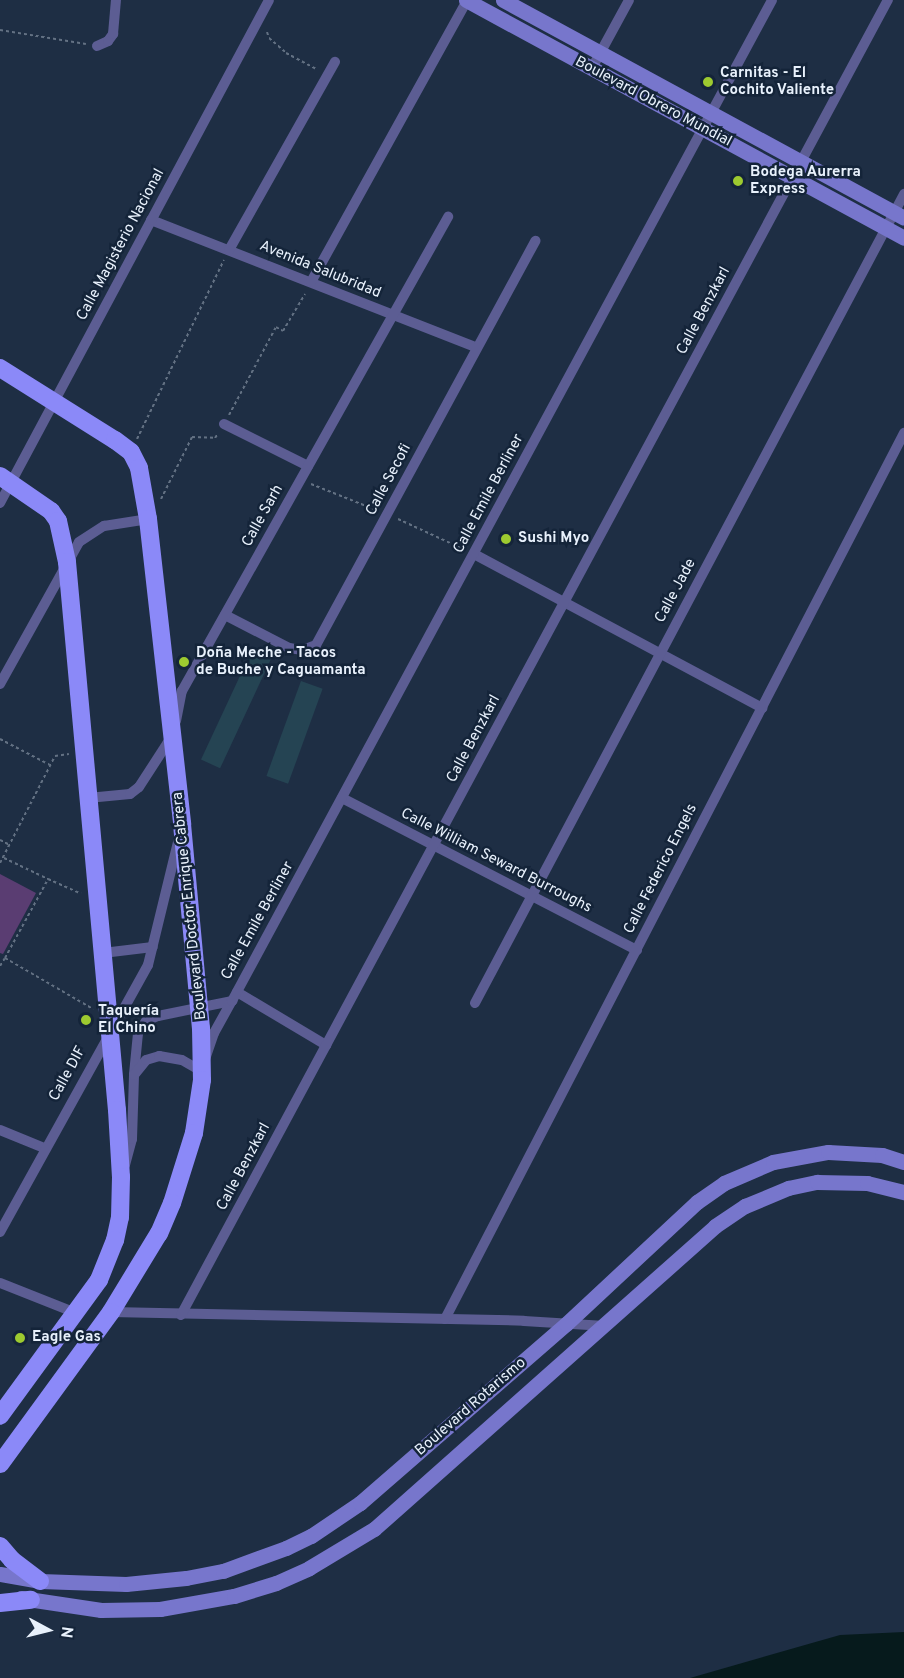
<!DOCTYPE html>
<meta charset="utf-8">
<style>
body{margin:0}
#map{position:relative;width:904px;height:1678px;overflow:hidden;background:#1e2e44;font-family:Overpass,sans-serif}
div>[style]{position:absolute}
.green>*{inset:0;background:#5a3d72}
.water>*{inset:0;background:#061a1c}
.building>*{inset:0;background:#254453;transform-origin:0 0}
.path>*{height:2px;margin-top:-1px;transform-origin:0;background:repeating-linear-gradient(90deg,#637183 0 3px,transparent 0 6px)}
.street>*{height:10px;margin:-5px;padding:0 5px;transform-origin:5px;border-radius:5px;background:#5c5d93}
.secondary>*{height:15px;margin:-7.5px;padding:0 7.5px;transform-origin:7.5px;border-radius:7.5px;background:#7776cc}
.primary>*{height:18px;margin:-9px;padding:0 9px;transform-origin:9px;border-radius:9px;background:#8b89f8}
.dots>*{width:16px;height:16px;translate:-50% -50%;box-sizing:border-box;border:3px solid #142439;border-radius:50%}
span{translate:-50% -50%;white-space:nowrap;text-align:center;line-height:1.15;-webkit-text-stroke:5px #142439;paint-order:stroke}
.poi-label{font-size:15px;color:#e8f1fc;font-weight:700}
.left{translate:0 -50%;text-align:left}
.street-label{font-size:15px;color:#e8f1fc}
.north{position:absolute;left:18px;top:1600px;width:60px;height:60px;-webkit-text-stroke:4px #142439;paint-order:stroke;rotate:97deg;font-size:16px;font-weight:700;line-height:24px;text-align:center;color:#e8f1fc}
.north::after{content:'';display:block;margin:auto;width:21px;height:27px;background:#e8f1fc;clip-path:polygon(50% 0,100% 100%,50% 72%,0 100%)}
</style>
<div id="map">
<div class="green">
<i style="clip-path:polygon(0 874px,36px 893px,3px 954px,0 953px)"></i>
</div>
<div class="water">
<i style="clip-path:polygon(904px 1632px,904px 1678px,690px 1678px,840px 1635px)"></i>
</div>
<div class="building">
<i style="left:253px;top:648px;width:21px;height:123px;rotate:25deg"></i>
<i style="left:301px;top:681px;width:23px;height:101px;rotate:20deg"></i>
</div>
<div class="path">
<i style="left:0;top:30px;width:87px;rotate:9.2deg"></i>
<i style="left:267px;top:32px;width:6px;rotate:72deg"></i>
<i style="left:269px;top:38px;width:23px;rotate:41deg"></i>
<i style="left:286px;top:53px;width:34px;rotate:28deg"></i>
<i style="left:229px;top:415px;width:100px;rotate:-61.9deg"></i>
<i style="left:276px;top:327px;width:8px;rotate:30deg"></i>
<i style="left:283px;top:331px;width:43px;rotate:-59.3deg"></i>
<i style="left:137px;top:439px;width:199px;rotate:-64.1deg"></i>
<i style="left:311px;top:484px;width:70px;rotate:21.8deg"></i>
<i style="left:161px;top:499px;width:69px;rotate:-63.4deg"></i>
<i style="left:192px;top:437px;width:23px;rotate:2deg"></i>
<i style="left:215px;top:438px;width:4px;rotate:-56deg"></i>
<i style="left:398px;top:519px;width:72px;rotate:24.8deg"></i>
<i style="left:0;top:739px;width:56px;rotate:27.5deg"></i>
<i style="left:0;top:840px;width:11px;rotate:27deg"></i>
<i style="left:4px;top:858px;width:49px;rotate:25.5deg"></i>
<i style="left:0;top:863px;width:120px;rotate:-62.8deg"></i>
<i style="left:55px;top:756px;width:14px;rotate:-8deg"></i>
<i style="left:5px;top:958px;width:90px;rotate:-61.4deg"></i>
<i style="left:48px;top:879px;width:36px;rotate:24deg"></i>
<i style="left:0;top:966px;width:9px;rotate:-58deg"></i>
<i style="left:5px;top:958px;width:102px;rotate:30.1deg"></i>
</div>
<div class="street">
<i style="left:97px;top:46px;width:12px;rotate:-24deg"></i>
<i style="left:108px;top:41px;width:9px;rotate:-54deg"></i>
<i style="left:113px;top:34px;width:34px;rotate:-85deg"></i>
<i style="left:592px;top:68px;width:77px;rotate:-61.4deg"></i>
<i style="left:151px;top:220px;width:350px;rotate:21.4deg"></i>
<i style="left:229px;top:250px;width:216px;rotate:-60.6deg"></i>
<i style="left:311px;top:282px;width:322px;rotate:-61deg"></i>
<i style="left:224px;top:424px;width:94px;rotate:26.6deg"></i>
<i style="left:0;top:503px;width:570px;rotate:-61.86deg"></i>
<i style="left:474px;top:554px;width:327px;rotate:28.1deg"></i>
<i style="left:225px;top:615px;width:72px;rotate:27.3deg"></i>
<i style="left:289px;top:648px;width:14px;rotate:8deg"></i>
<i style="left:303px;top:650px;width:14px;rotate:-21deg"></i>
<i style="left:316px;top:645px;width:460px;rotate:-61.5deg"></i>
<i style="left:0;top:684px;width:162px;rotate:-60.9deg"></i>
<i style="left:79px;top:542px;width:30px;rotate:-33deg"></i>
<i style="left:104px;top:526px;width:45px;rotate:-9deg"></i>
<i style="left:176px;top:721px;width:31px;rotate:-79deg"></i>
<i style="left:182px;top:691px;width:544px;rotate:-60.7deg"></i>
<i style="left:88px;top:798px;width:42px;rotate:-5.4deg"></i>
<i style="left:130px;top:794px;width:11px;rotate:-38deg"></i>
<i style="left:139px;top:787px;width:61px;rotate:-57.1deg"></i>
<i style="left:342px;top:798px;width:332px;rotate:27.3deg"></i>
<i style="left:103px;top:953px;width:50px;rotate:-6.8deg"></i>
<i style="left:237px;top:992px;width:104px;rotate:30.8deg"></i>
<i style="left:475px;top:1003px;width:916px;rotate:-62.06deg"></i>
<i style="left:134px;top:1074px;width:41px;rotate:-84.4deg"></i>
<i style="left:138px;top:1033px;width:14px;rotate:-56deg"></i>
<i style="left:146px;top:1021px;width:13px;rotate:-23deg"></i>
<i style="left:158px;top:1016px;width:76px;rotate:-11.5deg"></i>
<i style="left:0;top:1130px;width:48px;rotate:22.2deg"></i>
<i style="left:125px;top:1165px;width:27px;rotate:-75deg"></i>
<i style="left:132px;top:1139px;width:64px;rotate:-88.2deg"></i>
<i style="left:134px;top:1075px;width:19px;rotate:-51deg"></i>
<i style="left:146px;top:1060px;width:14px;rotate:-17deg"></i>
<i style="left:159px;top:1056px;width:23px;rotate:10deg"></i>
<i style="left:182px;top:1060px;width:22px;rotate:30deg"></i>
<i style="left:201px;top:1071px;width:40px;rotate:-71.1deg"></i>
<i style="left:214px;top:1033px;width:37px;rotate:-61deg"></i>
<i style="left:232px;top:1001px;width:1137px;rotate:-61.65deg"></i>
<i style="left:0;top:1232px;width:305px;rotate:-61deg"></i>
<i style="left:148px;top:965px;width:127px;rotate:-76.3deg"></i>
<i style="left:0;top:1283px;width:82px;rotate:21.5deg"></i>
<i style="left:111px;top:1312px;width:413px;rotate:1.2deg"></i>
<i style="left:524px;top:1321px;width:81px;rotate:3.5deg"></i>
<i style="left:181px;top:1315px;width:1493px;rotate:-61.74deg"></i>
<i style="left:445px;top:1319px;width:998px;rotate:-62.61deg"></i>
</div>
<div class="secondary">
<i style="left:466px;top:0;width:498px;rotate:28.5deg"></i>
<i style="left:503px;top:0;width:456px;rotate:28.5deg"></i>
<i style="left:0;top:1574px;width:41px;rotate:9.9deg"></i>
<i style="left:40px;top:1581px;width:86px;rotate:2deg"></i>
<i style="left:126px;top:1584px;width:60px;rotate:-5.7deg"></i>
<i style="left:186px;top:1578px;width:38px;rotate:-11deg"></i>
<i style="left:223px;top:1571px;width:67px;rotate:-20.1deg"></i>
<i style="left:286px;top:1548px;width:28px;rotate:-26deg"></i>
<i style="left:311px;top:1536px;width:59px;rotate:-34deg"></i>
<i style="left:360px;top:1503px;width:273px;rotate:-41deg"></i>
<i style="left:566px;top:1324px;width:179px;rotate:-43deg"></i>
<i style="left:697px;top:1202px;width:33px;rotate:-35deg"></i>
<i style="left:724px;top:1183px;width:53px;rotate:-23.2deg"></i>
<i style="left:773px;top:1162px;width:56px;rotate:-10.3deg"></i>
<i style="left:828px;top:1152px;width:54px;rotate:3.2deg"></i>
<i style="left:882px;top:1155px;width:23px;rotate:18deg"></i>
<i style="left:21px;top:1598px;width:81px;rotate:8.5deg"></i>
<i style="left:101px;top:1610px;width:59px;rotate:-1deg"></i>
<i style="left:160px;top:1609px;width:75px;rotate:-10deg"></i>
<i style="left:234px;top:1596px;width:44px;rotate:-17.2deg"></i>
<i style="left:276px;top:1583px;width:36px;rotate:-24deg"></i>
<i style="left:309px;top:1568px;width:76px;rotate:-31deg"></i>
<i style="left:374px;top:1529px;width:456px;rotate:-41.6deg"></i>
<i style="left:715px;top:1226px;width:36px;rotate:-34deg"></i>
<i style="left:745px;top:1206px;width:47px;rotate:-22.7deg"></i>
<i style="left:788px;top:1188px;width:30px;rotate:-12deg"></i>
<i style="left:817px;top:1182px;width:50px;rotate:1.1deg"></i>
<i style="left:867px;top:1183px;width:38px;rotate:14deg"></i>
</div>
<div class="primary">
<i style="left:0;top:368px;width:136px;rotate:32.1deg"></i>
<i style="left:115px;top:440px;width:20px;rotate:37deg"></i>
<i style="left:131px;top:452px;width:18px;rotate:63deg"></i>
<i style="left:139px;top:468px;width:52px;rotate:80deg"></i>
<i style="left:148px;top:519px;width:307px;rotate:83.6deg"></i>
<i style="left:182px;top:824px;width:205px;rotate:84.7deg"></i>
<i style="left:201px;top:1028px;width:52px;rotate:88.9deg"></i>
<i style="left:202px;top:1080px;width:54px;rotate:98.6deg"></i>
<i style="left:194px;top:1133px;width:73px;rotate:107.4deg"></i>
<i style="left:172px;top:1203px;width:33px;rotate:113deg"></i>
<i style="left:159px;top:1233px;width:92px;rotate:121.3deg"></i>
<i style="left:111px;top:1312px;width:188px;rotate:126.1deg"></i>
<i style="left:0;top:476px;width:62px;rotate:34.5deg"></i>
<i style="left:51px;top:511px;width:12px;rotate:55deg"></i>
<i style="left:58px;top:521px;width:42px;rotate:77.6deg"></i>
<i style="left:67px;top:562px;width:550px;rotate:84.79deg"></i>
<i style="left:117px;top:1110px;width:67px;rotate:86.6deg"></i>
<i style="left:121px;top:1177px;width:40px;rotate:91.4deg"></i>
<i style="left:120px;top:1217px;width:24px;rotate:102deg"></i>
<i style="left:115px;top:1240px;width:43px;rotate:111.8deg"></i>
<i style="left:99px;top:1280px;width:168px;rotate:126.1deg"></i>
<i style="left:0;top:1546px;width:18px;rotate:49deg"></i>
<i style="left:12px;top:1560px;width:35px;rotate:37deg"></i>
<i style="left:0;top:1603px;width:31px;rotate:-6deg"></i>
</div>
<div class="dots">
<i style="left:708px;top:82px;background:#9dca30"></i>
<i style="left:738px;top:181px;background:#9dca30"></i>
<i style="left:506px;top:539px;background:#9dca30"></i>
<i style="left:184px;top:662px;background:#9dca30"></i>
<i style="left:86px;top:1020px;background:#9dca30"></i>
<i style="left:20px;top:1338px;background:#9dca30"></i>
</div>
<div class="poi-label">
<span class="left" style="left:720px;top:82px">Carnitas - El<br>Cochito Valiente</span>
<span class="left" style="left:750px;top:181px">Bodega Aurerra<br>Express</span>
<span class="left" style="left:518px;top:539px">Sushi Myo</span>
<span class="left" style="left:196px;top:662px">Doña Meche - Tacos<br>de Buche y Caguamanta</span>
<span class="left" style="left:98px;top:1020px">Taquería<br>El Chino</span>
<span class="left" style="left:32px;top:1338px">Eagle Gas</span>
</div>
<div class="street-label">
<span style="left:653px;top:102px;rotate:28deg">Boulevard Obrero Mundial</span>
<span style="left:121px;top:245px;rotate:-62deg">Calle Magisterio Nacional</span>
<span style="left:320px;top:270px;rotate:22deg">Avenida Salubridad</span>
<span style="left:704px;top:311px;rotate:-62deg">Calle Benzkarl</span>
<span style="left:389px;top:480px;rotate:-62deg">Calle Secofi</span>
<span style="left:489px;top:494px;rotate:-62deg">Calle Emile Berliner</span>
<span style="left:263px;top:516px;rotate:-61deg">Calle Sarh</span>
<span style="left:676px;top:591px;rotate:-62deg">Calle Jade</span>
<span style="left:474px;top:739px;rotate:-62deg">Calle Benzkarl</span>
<span style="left:496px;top:861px;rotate:27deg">Calle William Seward Burroughs</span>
<span style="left:661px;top:869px;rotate:-63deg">Calle Federico Engels</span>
<span style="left:190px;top:906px;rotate:-96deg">Boulevard Doctor Enrique Cabrera</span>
<span style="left:258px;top:921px;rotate:-61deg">Calle Emile Berliner</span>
<span style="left:68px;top:1074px;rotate:-61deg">Calle DIF</span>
<span style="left:244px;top:1167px;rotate:-62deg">Calle Benzkarl</span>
<span style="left:471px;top:1407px;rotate:-41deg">Boulevard Rotarismo</span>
</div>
<div class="north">N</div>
</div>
